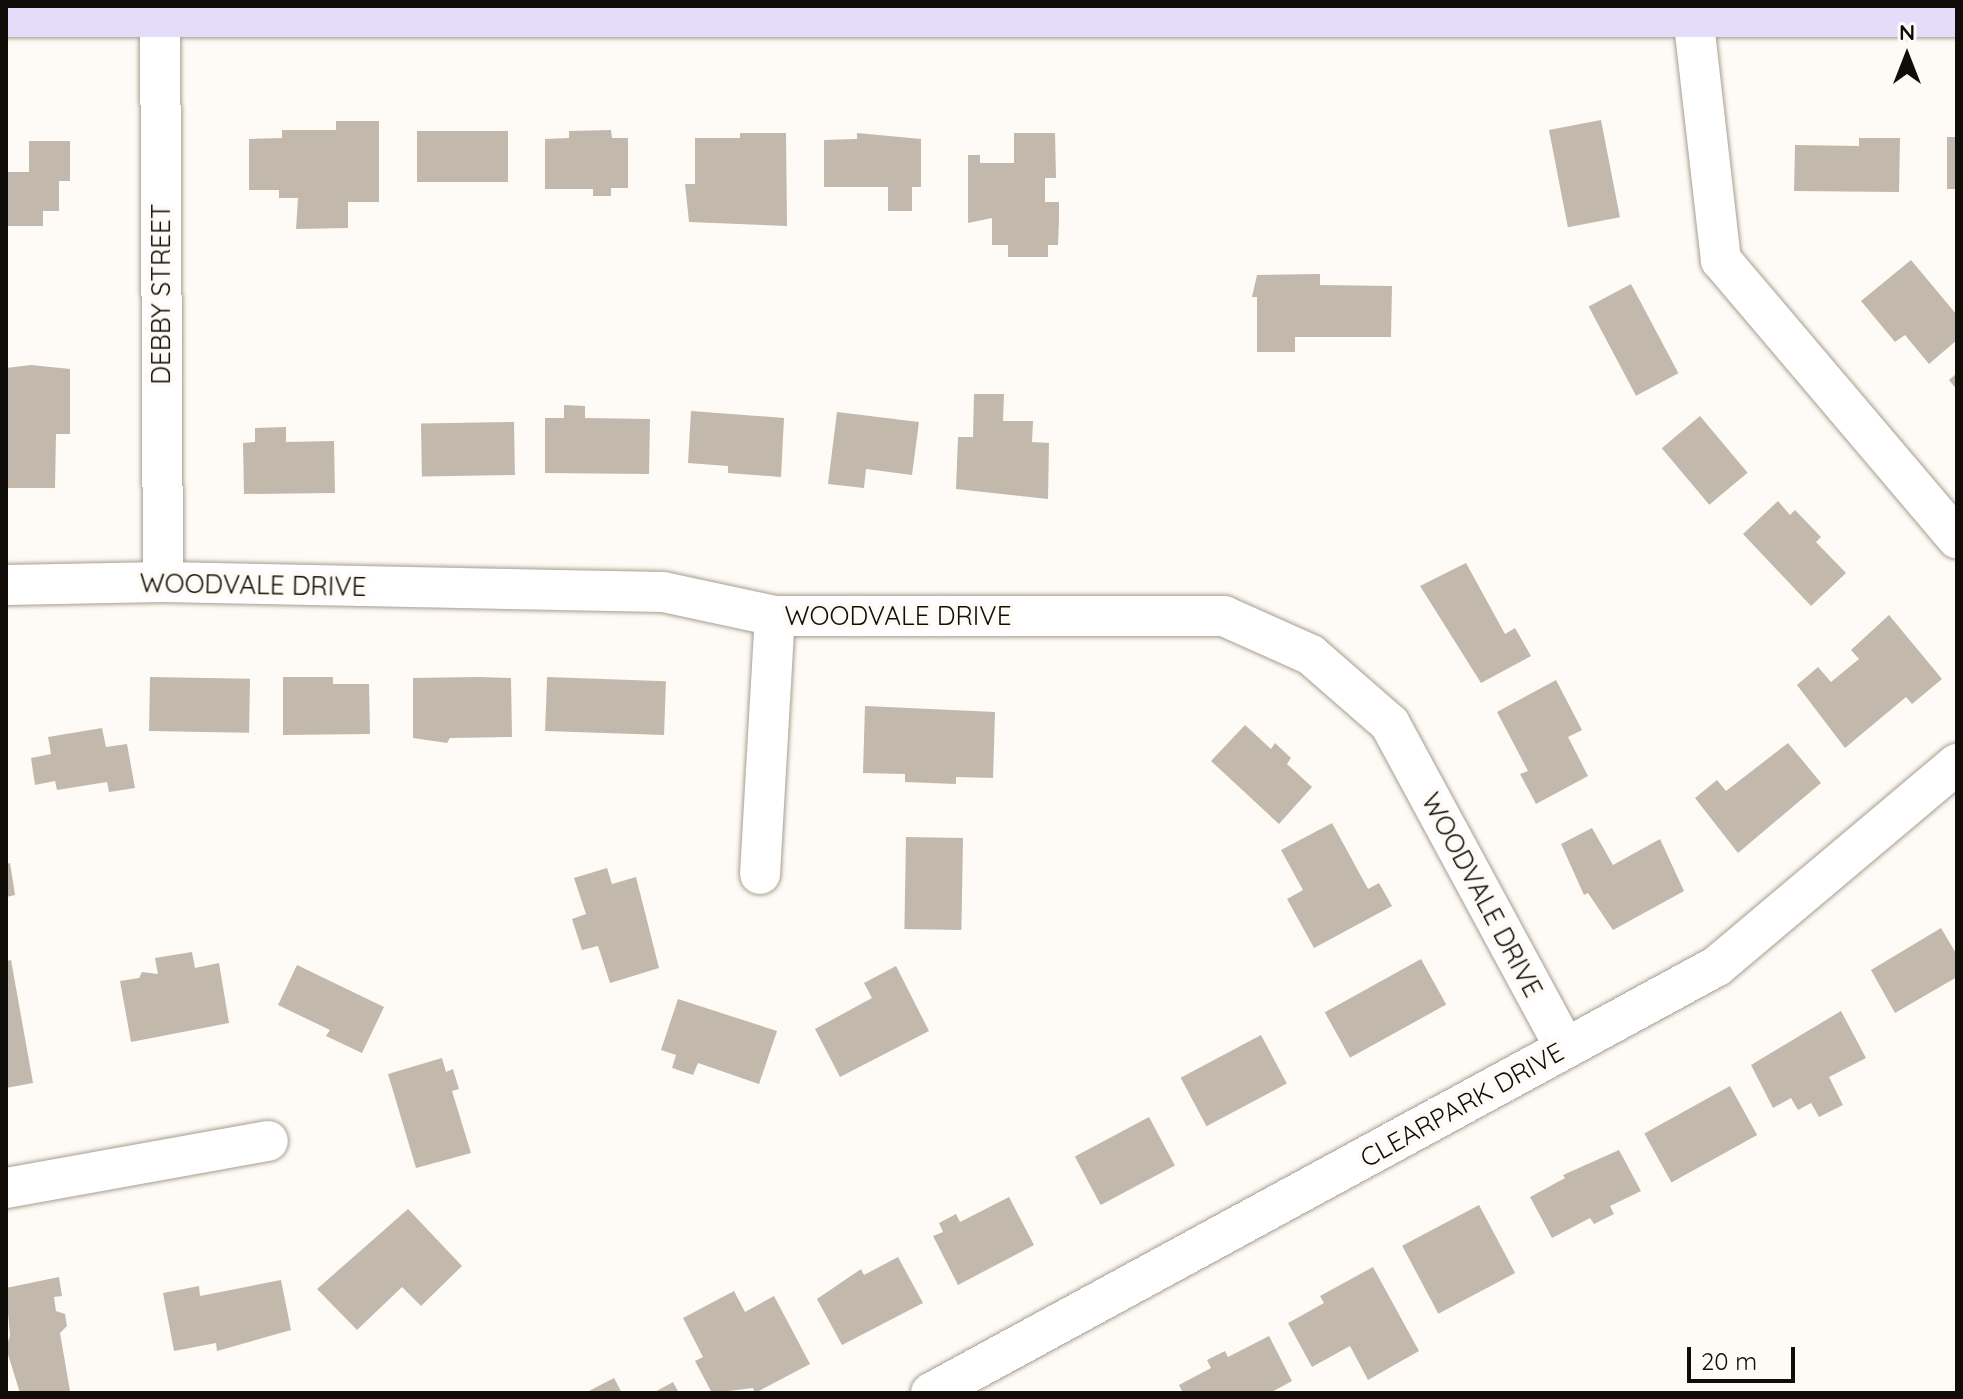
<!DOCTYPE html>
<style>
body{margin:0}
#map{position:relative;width:1963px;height:1399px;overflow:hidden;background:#fefaf5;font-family:Quicksand,sans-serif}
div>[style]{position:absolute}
.building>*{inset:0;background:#c2b9ac;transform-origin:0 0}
.roads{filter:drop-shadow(0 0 2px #a69e91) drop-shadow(0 0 2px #a69e91)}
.minor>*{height:40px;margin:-20px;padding:0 20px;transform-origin:20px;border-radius:20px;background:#fff}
.secondary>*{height:44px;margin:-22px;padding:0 22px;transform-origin:22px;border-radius:22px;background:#e5dcf9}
span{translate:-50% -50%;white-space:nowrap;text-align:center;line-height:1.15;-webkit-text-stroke:8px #fefaf5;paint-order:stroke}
.street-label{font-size:26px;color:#100d09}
.frame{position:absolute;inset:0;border:8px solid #100d09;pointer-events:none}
.north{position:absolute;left:1867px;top:16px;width:80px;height:80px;-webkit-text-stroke:6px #fefaf5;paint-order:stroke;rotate:0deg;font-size:22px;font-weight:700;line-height:32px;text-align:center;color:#100d09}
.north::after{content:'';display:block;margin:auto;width:28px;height:36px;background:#100d09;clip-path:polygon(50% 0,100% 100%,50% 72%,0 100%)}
.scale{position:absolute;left:1687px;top:1347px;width:108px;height:36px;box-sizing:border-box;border:4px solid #100d09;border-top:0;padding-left:10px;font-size:24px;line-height:28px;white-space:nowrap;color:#100d09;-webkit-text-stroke:6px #fefaf5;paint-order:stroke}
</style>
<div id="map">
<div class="building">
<i style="left:1601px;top:120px;width:99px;height:53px;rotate:79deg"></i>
<i style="clip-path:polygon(336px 121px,379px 121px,379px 202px,348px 202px,348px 228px,296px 229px,298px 198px,279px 198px,279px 190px,249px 190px,249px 139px,282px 138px,282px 130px,336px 130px)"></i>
<i style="clip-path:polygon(611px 130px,612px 138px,628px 138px,628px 188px,611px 188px,611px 196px,593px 196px,593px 189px,545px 189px,545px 139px,569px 138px,569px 131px)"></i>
<i style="left:508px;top:131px;width:51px;height:91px;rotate:90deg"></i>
<i style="clip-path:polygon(740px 133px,786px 133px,787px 226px,689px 222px,685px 184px,695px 184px,695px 138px,740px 138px)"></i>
<i style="clip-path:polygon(857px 133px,921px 139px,921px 187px,912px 187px,912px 211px,888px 211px,888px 187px,824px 187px,824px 140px,857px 139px)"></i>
<i style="clip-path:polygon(1014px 133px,1055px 133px,1056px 178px,1045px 178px,1045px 202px,1059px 202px,1059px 220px,1058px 245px,1048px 245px,1048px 257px,1008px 257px,1008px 245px,992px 245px,992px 218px,968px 223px,968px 155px,980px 155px,980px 163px,1014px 163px)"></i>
<i style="left:1947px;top:137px;width:10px;height:52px"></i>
<i style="clip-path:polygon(1859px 138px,1900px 138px,1899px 192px,1794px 191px,1795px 145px,1859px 146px)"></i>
<i style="clip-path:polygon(29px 141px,70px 141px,70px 181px,59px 181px,59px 211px,43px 211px,43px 226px,6px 226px,6px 172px,29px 172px)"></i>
<i style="clip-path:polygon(1911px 260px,1957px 315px,1957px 340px,1929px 364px,1905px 335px,1895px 342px,1861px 301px)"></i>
<i style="clip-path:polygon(1320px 274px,1320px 285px,1392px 286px,1391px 337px,1295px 337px,1295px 352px,1257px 352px,1257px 297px,1252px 297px,1257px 275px)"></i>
<i style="left:1631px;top:284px;width:101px;height:48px;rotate:62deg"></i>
<i style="clip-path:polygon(31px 365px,70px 369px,70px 434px,56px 434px,55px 488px,6px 488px,6px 368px)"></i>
<i style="clip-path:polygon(1957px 373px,1957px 390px,1949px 380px)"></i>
<i style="clip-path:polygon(974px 394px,1004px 394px,1003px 421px,1033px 421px,1032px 442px,1049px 443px,1048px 499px,956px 489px,958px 437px,973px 437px)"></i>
<i style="clip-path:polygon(564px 405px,585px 406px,585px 418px,650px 419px,649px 474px,545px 473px,545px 418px,564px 418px)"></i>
<i style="clip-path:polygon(691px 411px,784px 418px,781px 477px,728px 473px,728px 466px,688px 463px)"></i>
<i style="clip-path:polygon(837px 412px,919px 422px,912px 475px,866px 469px,864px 488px,828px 484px)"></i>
<i style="left:1700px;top:416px;width:74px;height:50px;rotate:50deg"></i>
<i style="left:514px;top:422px;width:53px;height:93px;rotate:89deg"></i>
<i style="clip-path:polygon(286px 427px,286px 442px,334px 441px,335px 493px,244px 494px,243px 443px,255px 442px,255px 428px)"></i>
<i style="clip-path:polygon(1778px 501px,1790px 515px,1795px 510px,1821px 537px,1816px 542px,1846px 573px,1811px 606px,1743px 534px)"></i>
<i style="clip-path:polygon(1466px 563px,1505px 634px,1515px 628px,1531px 656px,1481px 683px,1420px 586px)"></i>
<i style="clip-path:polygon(1889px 615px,1942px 679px,1912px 704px,1906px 697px,1845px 748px,1797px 685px,1818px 667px,1831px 682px,1859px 659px,1851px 650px)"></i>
<i style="left:150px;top:677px;width:100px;height:54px;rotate:1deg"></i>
<i style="clip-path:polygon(283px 677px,333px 677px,333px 684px,369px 684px,370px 734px,283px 735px)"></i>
<i style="clip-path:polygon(479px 677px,511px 678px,512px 737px,450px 738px,447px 743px,413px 738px,413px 678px)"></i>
<i style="left:547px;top:677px;width:119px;height:54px;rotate:2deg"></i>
<i style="clip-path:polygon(1556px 680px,1582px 730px,1568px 737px,1588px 776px,1536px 804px,1520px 774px,1528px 771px,1497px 712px)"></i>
<i style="clip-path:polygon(865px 706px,995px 712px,993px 778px,956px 777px,956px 784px,905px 782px,905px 774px,863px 773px)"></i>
<i style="clip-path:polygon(1245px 725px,1271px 749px,1275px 743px,1291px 758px,1287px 764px,1312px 787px,1279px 824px,1211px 761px)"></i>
<i style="clip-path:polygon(102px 728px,106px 747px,127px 744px,135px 788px,109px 792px,107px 782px,57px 790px,55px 781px,35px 785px,31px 758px,51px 754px,48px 737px)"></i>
<i style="clip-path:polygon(1788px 743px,1821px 783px,1738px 853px,1695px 798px,1717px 780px,1726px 791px)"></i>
<i style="clip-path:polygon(1332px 823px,1368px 889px,1379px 883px,1392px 906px,1314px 948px,1287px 899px,1303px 890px,1281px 850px)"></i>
<i style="clip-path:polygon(1592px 828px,1613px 865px,1660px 839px,1684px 891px,1613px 930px,1588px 893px,1584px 895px,1561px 844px)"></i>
<i style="left:906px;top:837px;width:57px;height:92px;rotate:1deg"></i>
<i style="clip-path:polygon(10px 863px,15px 895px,6px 897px,6px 864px)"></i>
<i style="clip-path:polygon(607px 868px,612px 884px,636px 877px,659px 968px,610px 983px,598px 946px,582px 950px,572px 919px,586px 914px,574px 878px)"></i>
<i style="clip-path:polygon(1941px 928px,1957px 955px,1957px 977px,1895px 1013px,1871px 970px)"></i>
<i style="clip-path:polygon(192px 952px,195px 968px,219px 963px,229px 1023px,131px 1042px,120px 981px,139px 978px,142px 972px,158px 974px,155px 958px)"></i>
<i style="left:1421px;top:959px;width:52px;height:110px;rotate:61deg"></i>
<i style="clip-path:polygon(11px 960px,33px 1083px,6px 1088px,6px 961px)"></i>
<i style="clip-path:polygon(297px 965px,384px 1007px,362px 1053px,326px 1036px,330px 1030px,278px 1005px)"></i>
<i style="clip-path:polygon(896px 966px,929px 1031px,840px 1077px,815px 1029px,872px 998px,864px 983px)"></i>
<i style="clip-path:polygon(678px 999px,777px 1031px,759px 1084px,698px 1063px,693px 1075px,672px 1068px,676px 1055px,661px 1050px)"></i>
<i style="clip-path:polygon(1841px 1011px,1866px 1058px,1829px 1077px,1843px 1105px,1819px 1117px,1811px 1103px,1798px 1110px,1791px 1098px,1773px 1108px,1751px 1065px)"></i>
<i style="left:1261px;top:1035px;width:55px;height:91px;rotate:62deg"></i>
<i style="clip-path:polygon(442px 1058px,446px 1072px,453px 1069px,459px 1089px,452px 1091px,471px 1153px,416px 1168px,388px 1074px)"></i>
<i style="left:1730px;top:1086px;width:56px;height:98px;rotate:61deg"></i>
<i style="left:1149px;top:1117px;width:55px;height:84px;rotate:62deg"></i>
<i style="clip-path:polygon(1619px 1150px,1641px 1191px,1610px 1206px,1614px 1214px,1594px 1224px,1590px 1218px,1552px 1238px,1530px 1197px,1565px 1178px,1563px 1175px)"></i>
<i style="clip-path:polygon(1009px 1197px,1034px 1245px,958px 1285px,933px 1236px,943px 1232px,939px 1223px,956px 1214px,960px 1222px)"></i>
<i style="left:1479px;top:1205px;width:77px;height:87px;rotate:62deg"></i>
<i style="clip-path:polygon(408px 1209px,462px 1266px,421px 1306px,402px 1287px,357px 1330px,317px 1289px)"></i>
<i style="clip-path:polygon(898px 1257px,923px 1303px,842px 1345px,817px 1299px,861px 1269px,864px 1275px)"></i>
<i style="clip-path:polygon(1373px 1267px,1419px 1351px,1368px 1380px,1350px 1346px,1312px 1367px,1288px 1323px,1324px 1303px,1320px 1296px)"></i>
<i style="clip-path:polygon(59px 1277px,62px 1296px,54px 1297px,56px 1311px,65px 1314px,67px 1326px,60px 1333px,70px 1391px,20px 1393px,6px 1348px,10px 1336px,6px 1288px)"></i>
<i style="clip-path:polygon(281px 1280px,291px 1330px,217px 1351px,216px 1343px,174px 1351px,163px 1293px,199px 1286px,200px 1296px)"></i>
<i style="clip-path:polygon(734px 1291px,745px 1312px,774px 1296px,810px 1364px,755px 1393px,753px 1388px,712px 1393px,695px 1361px,703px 1357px,683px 1318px)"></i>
<i style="clip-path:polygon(1269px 1336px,1292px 1381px,1270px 1393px,1183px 1393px,1179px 1385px,1211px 1368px,1207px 1360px,1225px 1351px,1228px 1357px)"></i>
<i style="clip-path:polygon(614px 1378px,622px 1393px,585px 1393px)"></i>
<i style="clip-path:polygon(673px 1382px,679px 1393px,653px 1393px)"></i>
</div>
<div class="roads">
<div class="minor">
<i style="left:160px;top:6px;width:576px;rotate:89.7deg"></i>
<i style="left:1692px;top:6px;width:256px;rotate:83.5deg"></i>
<i style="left:1721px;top:260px;width:365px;rotate:49.7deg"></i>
<i style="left:6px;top:585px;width:157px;rotate:-1.1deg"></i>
<i style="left:163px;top:582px;width:500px;rotate:1.15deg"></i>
<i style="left:663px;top:592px;width:115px;rotate:12.1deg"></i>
<i style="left:775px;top:616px;width:449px"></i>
<i style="left:1224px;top:616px;width:95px;rotate:24.1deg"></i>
<i style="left:1311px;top:655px;width:105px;rotate:41.1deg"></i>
<i style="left:1390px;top:724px;width:368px;rotate:61.6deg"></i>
<i style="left:760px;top:874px;width:258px;rotate:-86.7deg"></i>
<i style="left:6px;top:1188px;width:266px;rotate:-10.2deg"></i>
<i style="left:931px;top:1393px;width:894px;rotate:-28.51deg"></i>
<i style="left:1717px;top:966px;width:314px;rotate:-40.1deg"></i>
</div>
<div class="secondary">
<i style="left:6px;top:15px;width:1951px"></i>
</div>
</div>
<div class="street-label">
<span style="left:161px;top:294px;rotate:-90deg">DEBBY STREET</span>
<span style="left:253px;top:585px;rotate:1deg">WOODVALE DRIVE</span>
<span style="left:898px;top:616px">WOODVALE DRIVE</span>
<span style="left:1482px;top:895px;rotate:62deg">WOODVALE DRIVE</span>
<span style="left:1462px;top:1105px;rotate:-29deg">CLEARPARK DRIVE</span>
</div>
<div class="frame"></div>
<div class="north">N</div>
<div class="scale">20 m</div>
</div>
